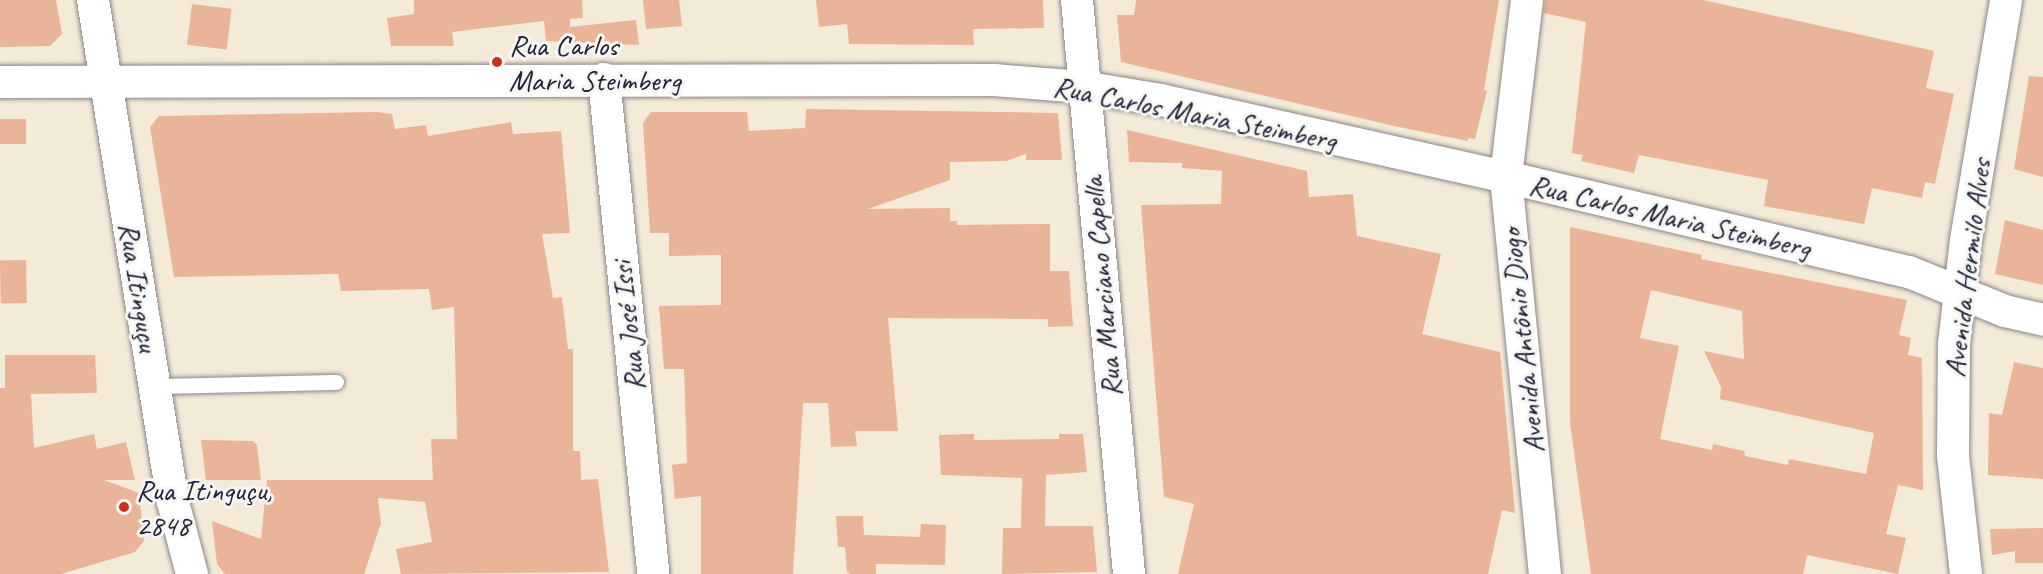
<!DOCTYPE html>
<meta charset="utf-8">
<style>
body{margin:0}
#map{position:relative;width:2043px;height:574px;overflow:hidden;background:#f3ead8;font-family:Caveat,sans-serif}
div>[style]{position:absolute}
.building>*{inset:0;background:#e9b497;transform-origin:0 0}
.roads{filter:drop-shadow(0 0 2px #8a868a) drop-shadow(0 0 2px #8a868a)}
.service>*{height:15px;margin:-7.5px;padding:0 7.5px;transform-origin:7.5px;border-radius:7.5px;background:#fff}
.minor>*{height:32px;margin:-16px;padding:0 16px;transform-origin:16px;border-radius:16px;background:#fff}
.dots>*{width:16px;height:16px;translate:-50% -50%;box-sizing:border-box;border:3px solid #f6f6f2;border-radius:50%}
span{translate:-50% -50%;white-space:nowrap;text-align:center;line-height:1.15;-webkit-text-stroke:6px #f6f6f2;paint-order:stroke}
.poi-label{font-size:30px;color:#22223b}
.left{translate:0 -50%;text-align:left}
.street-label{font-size:30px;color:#22223b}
</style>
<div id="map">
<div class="building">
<i style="clip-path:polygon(0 0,56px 0,62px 34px,50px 46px,0 47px)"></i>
<i style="clip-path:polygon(414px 0,582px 0,583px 18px,570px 19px,570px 27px,636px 20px,639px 45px,546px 41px,544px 21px,452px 32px,454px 46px,391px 46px,387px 18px,414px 14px)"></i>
<i style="clip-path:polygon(643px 0,679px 0,682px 26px,646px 29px)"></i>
<i style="clip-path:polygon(816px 0,1043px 0,1044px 28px,973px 29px,974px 45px,849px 44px,847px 24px,819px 27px)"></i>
<i style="clip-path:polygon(1136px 0,1499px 0,1484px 90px,1487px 91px,1475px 139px,1468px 138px,1468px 141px,1394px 126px,1121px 62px,1117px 15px,1134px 15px)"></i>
<i style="clip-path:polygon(1545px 0,1703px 0,1934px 51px,1926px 88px,1954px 94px,1935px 184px,1925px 182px,1922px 198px,1872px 188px,1864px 224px,1764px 206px,1768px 180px,1639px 155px,1634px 173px,1581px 161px,1583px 155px,1572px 153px,1586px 22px,1544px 13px)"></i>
<i style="left:192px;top:4px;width:40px;height:41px;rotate:7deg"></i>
<i style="clip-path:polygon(2029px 76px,2043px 77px,2043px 177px,2014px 169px)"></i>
<i style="clip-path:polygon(806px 109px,1058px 113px,1062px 160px,1026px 160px,1026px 154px,1006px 161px,950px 162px,950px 180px,868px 209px,950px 208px,950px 221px,957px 221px,957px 225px,1050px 224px,1050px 271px,1069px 271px,1073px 326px,1048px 327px,1048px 319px,888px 318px,898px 431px,855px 431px,857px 446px,831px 447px,828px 403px,803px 403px,793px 574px,701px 574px,701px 496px,675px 499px,672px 465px,687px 463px,684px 369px,664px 369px,659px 306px,721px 305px,721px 255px,669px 256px,669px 233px,650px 233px,643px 123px,651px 112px,747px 112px,749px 131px,805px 128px)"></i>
<i style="clip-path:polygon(376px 112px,392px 114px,395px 129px,426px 125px,428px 136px,511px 122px,513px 134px,561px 131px,570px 233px,542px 234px,553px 298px,562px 297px,568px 349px,573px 349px,573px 451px,580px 451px,581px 480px,598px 479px,609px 572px,401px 574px,396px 549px,432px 542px,425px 502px,378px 498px,381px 523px,364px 574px,225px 574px,217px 564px,212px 521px,261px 539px,267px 480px,433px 480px,431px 439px,457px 439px,454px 307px,432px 310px,429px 289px,341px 291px,338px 274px,174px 277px,150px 127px,159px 116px)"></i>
<i style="left:0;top:119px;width:26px;height:25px"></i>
<i style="clip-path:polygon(1127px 130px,1307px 171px,1309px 197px,1353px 194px,1357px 236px,1441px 254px,1422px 334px,1500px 352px,1515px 513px,1502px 510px,1488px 574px,1178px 574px,1194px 504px,1164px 497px,1141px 205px,1221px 204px,1222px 171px,1182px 168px,1182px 163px,1129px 162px)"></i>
<i style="clip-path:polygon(2005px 220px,2043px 230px,2043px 285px,1995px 274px)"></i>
<i style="clip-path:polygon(evenodd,1570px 227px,1702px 255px,1701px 259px,1907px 300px,1899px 335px,1911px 338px,1908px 355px,1922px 358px,1923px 490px,1898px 485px,1886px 534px,1906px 538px,1898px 574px,1807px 555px,1803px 574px,1591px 574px,1570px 423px,1570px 227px,1651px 290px,1742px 311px,1744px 359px,1704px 351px,1721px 387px,1720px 399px,1874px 433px,1866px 474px,1789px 459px,1788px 465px,1745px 456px,1744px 451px,1713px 444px,1712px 450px,1660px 439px,1679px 346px,1640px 338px,1651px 290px)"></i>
<i style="left:26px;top:260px;width:43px;height:26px;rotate:89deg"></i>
<i style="clip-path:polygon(5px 355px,95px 355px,97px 393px,31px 394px,34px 448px,94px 434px,97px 449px,126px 442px,135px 480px,104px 480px,139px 493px,144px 541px,135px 552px,61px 574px,0 574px,0 388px,5px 388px)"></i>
<i style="clip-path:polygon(2014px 362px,2043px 368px,2043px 479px,1988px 475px,1989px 413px,2002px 415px)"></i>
<i style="clip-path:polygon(974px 434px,974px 440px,1059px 439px,1059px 434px,1083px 434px,1087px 472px,1046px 475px,1045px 526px,1093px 526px,1097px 572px,1002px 574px,1003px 528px,1021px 528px,1022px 478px,941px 475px,939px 435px)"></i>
<i style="clip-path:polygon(201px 440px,253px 441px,257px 445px,261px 480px,206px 480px)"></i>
<i style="clip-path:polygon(836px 516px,863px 516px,864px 535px,920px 537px,921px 524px,946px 525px,945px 565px,876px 564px,876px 574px,851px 574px,847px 572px,845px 547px,838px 547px)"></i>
<i style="clip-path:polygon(2043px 528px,2043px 563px,2015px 563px,2015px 551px,1992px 555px,1990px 529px)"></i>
</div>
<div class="roads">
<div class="service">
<i style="left:156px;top:386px;width:180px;rotate:-1.3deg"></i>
</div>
<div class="minor">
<i style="left:93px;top:0;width:508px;rotate:80.95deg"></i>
<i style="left:173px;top:502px;width:74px;rotate:75.2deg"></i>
<i style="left:1077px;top:0;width:576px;rotate:84.82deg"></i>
<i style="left:1527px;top:0;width:178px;rotate:96.8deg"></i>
<i style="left:1506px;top:177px;width:399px;rotate:84.4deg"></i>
<i style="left:604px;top:79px;width:497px;rotate:84.3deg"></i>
<i style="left:0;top:82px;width:994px;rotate:-0.12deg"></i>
<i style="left:994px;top:80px;width:89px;rotate:4.5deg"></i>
<i style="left:1083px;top:87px;width:79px;rotate:9.5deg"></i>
<i style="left:1161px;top:100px;width:353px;rotate:12.6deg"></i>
<i style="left:1506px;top:177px;width:414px;rotate:13.3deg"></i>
<i style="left:1909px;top:272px;width:104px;rotate:22.1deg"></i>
<i style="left:2005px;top:311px;width:39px;rotate:13deg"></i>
<i style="left:1966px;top:574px;width:119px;rotate:-96.3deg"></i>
<i style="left:1953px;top:456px;width:112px;rotate:-89.5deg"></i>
<i style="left:1954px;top:344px;width:105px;rotate:-83.4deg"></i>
<i style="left:1966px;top:240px;width:243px;rotate:-80.5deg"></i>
</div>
</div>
<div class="dots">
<i style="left:497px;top:62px;background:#c8321e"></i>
<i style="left:124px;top:507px;background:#c8321e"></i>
</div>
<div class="poi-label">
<span class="left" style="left:509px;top:62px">Rua Carlos<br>Maria Steimberg</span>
<span class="left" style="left:136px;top:507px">Rua Itinguçu,<br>2848</span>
</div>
<div class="street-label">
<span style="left:1195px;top:113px;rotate:11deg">Rua Carlos Maria Steimberg</span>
<span style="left:1670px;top:216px;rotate:13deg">Rua Carlos Maria Steimberg</span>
<span style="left:1967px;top:268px;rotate:-83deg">Avenida Hermilo Alves</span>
<span style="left:139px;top:287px;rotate:81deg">Rua Itinguçu</span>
<span style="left:1102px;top:287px;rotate:-95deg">Rua Marciano Capella</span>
<span style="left:628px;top:326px;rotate:-96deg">Rua José Issi</span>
<span style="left:1522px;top:341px;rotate:-96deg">Avenida Antônio Diogo</span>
</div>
</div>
